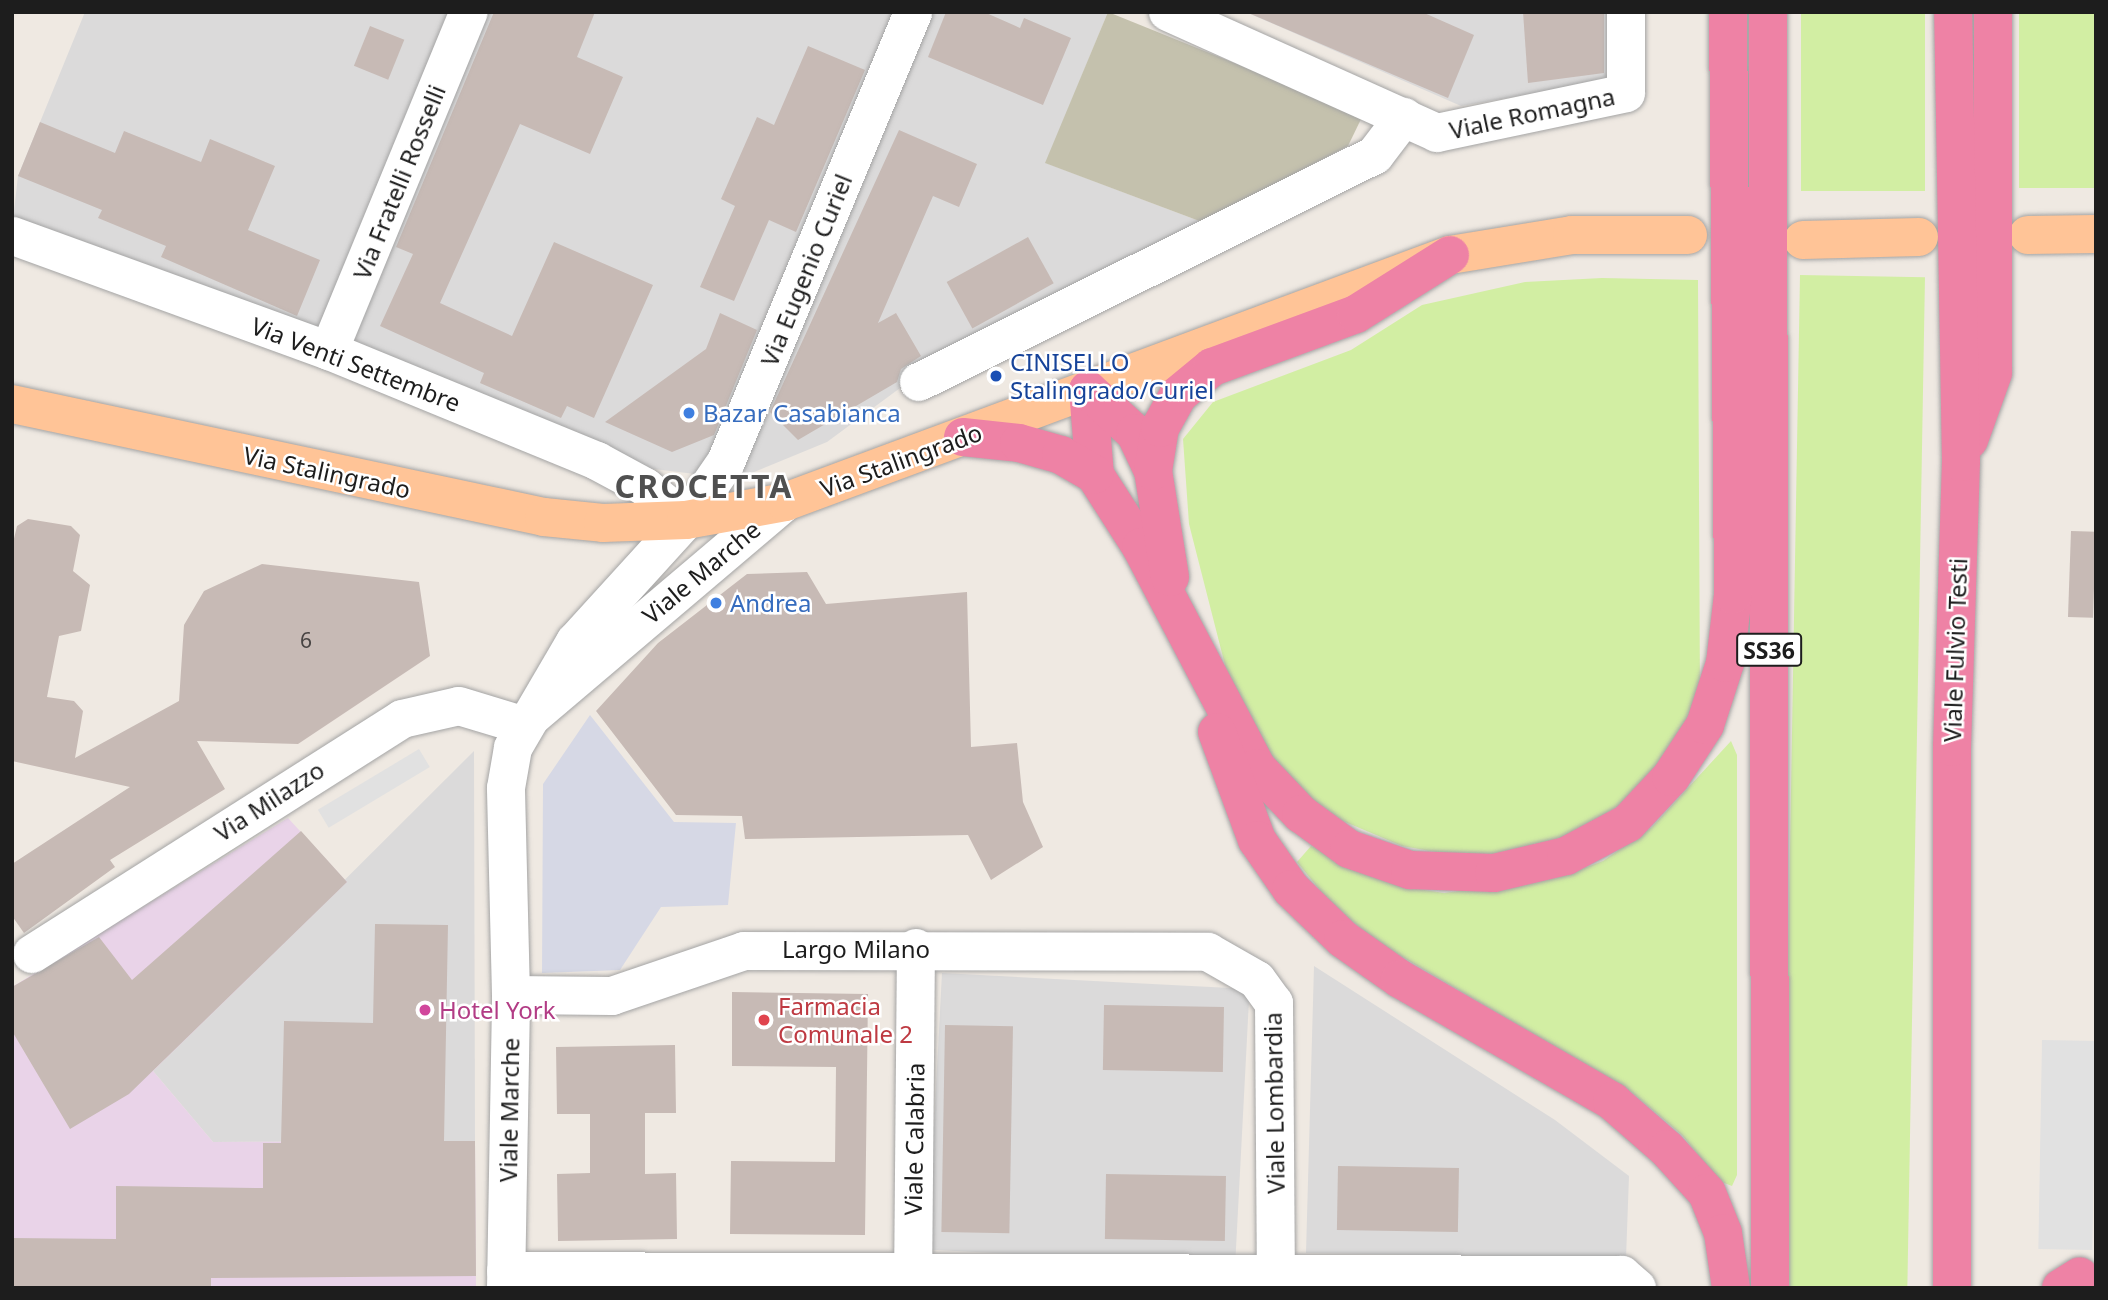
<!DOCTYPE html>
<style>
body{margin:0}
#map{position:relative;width:2108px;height:1300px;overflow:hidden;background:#efe9e2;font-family:"Noto Sans",sans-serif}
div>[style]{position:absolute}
.residential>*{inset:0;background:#dbdada;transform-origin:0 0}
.industrial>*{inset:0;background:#e9d3e8}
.construction>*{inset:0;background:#c4c1ad}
.grass>*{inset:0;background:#d2eea3;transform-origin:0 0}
.parking>*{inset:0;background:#e1e1e1;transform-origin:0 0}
.plaza>*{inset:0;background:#d6d8e5}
.building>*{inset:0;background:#c7bab5;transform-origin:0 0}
.roads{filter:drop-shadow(0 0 2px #a4a4a4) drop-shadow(0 0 2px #a4a4a4)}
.minor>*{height:38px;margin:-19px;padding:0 19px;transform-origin:19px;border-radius:19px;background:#fff}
.major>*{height:38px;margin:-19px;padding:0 19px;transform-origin:19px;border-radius:19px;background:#ffc497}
.highway>*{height:38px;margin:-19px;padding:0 19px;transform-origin:19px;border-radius:19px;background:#ee82a5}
.dots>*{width:19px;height:19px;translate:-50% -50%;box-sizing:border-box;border:4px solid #fff;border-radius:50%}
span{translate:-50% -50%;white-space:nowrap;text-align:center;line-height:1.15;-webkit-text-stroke:5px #fff;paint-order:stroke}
.number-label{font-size:21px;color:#484443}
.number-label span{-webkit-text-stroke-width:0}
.shield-label span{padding:2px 5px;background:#fff;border:2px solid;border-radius:5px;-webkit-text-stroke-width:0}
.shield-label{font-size:23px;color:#1d1d1d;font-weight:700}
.street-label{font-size:24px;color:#1d1d1d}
.transit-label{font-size:24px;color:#164399}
.left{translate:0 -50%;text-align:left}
.shop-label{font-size:24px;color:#366cbe}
.health-label{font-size:24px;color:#be3a42}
.hotel-label{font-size:24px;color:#b23c85}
.district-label{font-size:32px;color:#505050;font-weight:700;letter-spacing:2px}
.frame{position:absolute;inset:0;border:14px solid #1d1d1d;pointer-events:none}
</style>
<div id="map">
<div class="residential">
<i style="clip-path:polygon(85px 12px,1108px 12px,1046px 163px,1202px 222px,915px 377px,827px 442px,737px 479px,637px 467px,12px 228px,18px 176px)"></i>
<i style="clip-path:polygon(1617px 12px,1616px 79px,1461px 106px,1248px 13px)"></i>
<i style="clip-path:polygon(474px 751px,475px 1141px,213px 1142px,153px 1071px)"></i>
<i style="clip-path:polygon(1314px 966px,1555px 1120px,1629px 1176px,1626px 1258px,1306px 1253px)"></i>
<i style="left:942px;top:973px;width:308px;height:277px;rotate:3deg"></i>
</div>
<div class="industrial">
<i style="clip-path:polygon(288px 818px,347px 882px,153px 1071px,213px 1142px,475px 1141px,476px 1288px,12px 1288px,12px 987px)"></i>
</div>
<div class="construction">
<i style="clip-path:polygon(1108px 12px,1363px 115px,1348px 146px,1202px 222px,1045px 163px)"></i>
</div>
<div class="grass">
<i style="left:1801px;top:12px;width:124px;height:179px"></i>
<i style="left:2019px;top:12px;width:77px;height:176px"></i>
<i style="left:1800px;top:275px;width:125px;height:1013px;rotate:1deg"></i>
<i style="clip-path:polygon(1602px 278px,1698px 280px,1700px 703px,1640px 793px,1565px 838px,1514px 852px,1464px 857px,1402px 846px,1343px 821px,1299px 790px,1237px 712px,1189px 524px,1183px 439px,1213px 402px,1351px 350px,1422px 305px,1525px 282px)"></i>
<i style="clip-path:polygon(1731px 741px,1737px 755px,1737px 1175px,1732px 1186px,1719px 1181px,1682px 1135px,1630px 1091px,1382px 945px,1333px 906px,1297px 862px,1311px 846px,1405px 887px,1444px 893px,1557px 878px,1603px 861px,1652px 827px)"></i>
</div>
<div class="parking">
<i style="left:419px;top:749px;width:21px;height:118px;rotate:59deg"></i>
<i style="left:2042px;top:1040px;width:54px;height:209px;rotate:1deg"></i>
</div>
<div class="plaza">
<i style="clip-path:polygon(590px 715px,674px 822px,736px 823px,728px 905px,661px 907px,620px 970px,542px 973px,543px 784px)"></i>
</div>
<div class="building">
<i style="clip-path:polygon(494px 12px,595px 12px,577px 57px,623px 77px,590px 154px,520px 124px,440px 303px,512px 336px,554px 242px,653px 285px,594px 418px,567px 406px,561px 418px,480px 383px,484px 373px,380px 326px,413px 254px,396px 247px)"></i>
<i style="clip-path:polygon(946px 12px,984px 12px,1020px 28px,1024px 18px,1071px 38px,1043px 105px,928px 57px)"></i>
<i style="clip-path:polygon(1246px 12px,1422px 12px,1474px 35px,1448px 98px)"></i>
<i style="clip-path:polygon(1523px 12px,1604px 12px,1604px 73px,1528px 83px)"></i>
<i style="left:370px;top:26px;width:37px;height:43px;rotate:22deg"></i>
<i style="clip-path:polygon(808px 46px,865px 70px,796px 232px,769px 220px,734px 301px,700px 287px,735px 206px,721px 199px,757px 117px,774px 125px)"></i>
<i style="clip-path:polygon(40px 122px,115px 153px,124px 131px,201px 162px,210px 139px,275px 166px,248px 230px,320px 260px,297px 316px,161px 257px,166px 246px,98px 218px,102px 210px,18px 176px)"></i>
<i style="clip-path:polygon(899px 130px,977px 164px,959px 207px,933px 196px,878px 323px,896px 313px,921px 356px,901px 369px,897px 382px,798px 440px,770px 412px)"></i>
<i style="left:1028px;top:237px;width:53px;height:93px;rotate:61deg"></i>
<i style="clip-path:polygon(720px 313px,757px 330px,714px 435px,672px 452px,605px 422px,706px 349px)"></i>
<i style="clip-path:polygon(28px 519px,71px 526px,80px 535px,73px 571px,90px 585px,81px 631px,59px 636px,47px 697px,74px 701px,83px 711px,75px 758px,179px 701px,184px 625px,204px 591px,262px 564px,419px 582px,430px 656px,298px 744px,197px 741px,225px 789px,110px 860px,115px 867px,24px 933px,12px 916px,12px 864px,130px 787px,12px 761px,12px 547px,17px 526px)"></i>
<i style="left:2071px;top:531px;width:25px;height:86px;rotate:2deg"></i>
<i style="clip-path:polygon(807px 572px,826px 604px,967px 592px,971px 747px,1017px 743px,1023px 802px,1043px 847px,991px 880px,968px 835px,745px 839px,742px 816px,676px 815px,596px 711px,658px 643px,747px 574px)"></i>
<i style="clip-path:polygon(301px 831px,347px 882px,129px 1094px,70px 1129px,12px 1031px,12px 987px,99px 937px,132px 980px)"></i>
<i style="clip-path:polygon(375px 924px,448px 925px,444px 1141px,475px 1141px,476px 1276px,211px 1278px,211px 1288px,12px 1288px,12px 1238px,116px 1239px,116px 1186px,263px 1188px,263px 1143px,281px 1143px,284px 1021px,373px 1023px)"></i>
<i style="clip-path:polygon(732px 992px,868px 994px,865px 1235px,730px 1234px,731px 1161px,835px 1162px,836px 1067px,732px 1066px)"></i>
<i style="left:1104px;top:1005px;width:120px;height:65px;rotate:1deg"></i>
<i style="left:945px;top:1025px;width:68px;height:207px;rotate:1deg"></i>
<i style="clip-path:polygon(675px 1045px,676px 1113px,645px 1113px,645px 1174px,676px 1173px,677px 1239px,558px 1241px,557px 1174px,590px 1173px,590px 1114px,557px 1114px,556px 1047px)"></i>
<i style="left:1338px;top:1166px;width:121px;height:64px;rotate:1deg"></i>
<i style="left:1106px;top:1174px;width:120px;height:65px;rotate:1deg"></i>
</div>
<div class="roads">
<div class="minor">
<i style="left:1168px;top:12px;width:295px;rotate:24.2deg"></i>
<i style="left:1437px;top:133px;width:193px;rotate:-11.9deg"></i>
<i style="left:1626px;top:93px;width:81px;rotate:-90deg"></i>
<i style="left:13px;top:236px;width:336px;rotate:20deg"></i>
<i style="left:329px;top:351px;width:290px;rotate:22.3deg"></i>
<i style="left:597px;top:461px;width:55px;rotate:28.4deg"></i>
<i style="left:645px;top:487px;width:53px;rotate:38.8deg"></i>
<i style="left:329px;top:351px;width:367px;rotate:-67.6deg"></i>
<i style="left:919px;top:382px;width:509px;rotate:-26.46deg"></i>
<i style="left:1375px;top:155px;width:48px;rotate:-52.7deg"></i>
<i style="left:32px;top:954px;width:438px;rotate:-32.4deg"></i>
<i style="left:402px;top:719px;width:58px;rotate:-12.8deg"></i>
<i style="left:459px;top:706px;width:66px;rotate:16.8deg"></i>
<i style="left:522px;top:725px;width:345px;rotate:-40.3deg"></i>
<i style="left:511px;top:995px;width:101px;rotate:0.6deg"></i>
<i style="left:612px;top:996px;width:139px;rotate:-18.8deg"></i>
<i style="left:744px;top:951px;width:464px;rotate:0.1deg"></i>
<i style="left:1208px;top:952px;width:56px;rotate:29.7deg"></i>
<i style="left:1257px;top:980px;width:29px;rotate:54deg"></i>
<i style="left:1274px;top:1003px;width:285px;rotate:89.6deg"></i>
<i style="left:506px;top:1271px;width:1116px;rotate:0.21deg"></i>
<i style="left:1622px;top:1275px;width:20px;rotate:41deg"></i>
<i style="left:506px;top:1288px;width:293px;rotate:-89deg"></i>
<i style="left:511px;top:995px;width:207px;rotate:-91.4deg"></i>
<i style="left:506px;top:788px;width:41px;rotate:-80.1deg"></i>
<i style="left:513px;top:748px;width:123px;rotate:-59.7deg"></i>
<i style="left:575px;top:642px;width:165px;rotate:-47.7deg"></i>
<i style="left:686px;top:520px;width:70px;rotate:-55.4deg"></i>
<i style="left:726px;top:462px;width:487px;rotate:-67.4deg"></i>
<i style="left:913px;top:1288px;width:340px;rotate:-89.5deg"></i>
</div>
<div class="major">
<i style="left:2028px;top:235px;width:68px;rotate:-0.8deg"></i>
<i style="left:1803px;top:240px;width:116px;rotate:-1.5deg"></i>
<i style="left:12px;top:404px;width:544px;rotate:11.99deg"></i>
<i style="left:544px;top:517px;width:59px;rotate:5.8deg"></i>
<i style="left:603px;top:523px;width:83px;rotate:-2.1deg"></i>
<i style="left:686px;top:520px;width:101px;rotate:-10.3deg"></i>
<i style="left:785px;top:502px;width:709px;rotate:-20.38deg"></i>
<i style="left:1450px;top:255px;width:124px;rotate:-9.3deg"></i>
<i style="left:1572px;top:235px;width:116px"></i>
</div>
<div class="highway">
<i style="left:1768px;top:12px;width:1276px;rotate:89.91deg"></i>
<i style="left:1088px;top:390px;width:85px;rotate:85.3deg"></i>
<i style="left:1095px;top:475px;width:85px;rotate:57.4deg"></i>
<i style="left:1141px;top:547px;width:250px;rotate:62.3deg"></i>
<i style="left:1257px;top:768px;width:64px;rotate:46.3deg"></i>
<i style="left:1301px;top:814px;width:59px;rotate:36.1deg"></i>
<i style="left:1349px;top:849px;width:65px;rotate:19deg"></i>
<i style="left:1410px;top:870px;width:84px;rotate:2deg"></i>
<i style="left:1494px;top:873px;width:74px;rotate:-13.3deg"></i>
<i style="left:1566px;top:856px;width:70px;rotate:-28deg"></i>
<i style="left:1628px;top:823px;width:63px;rotate:-46.9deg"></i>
<i style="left:1671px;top:777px;width:62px;rotate:-56.8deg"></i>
<i style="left:1705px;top:725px;width:65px;rotate:-72.1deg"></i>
<i style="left:1725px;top:663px;width:68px;rotate:-83.3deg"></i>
<i style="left:1733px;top:595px;width:583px;rotate:-90.49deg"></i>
<i style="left:1088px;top:390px;width:64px;rotate:42.5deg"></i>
<i style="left:1135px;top:433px;width:42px;rotate:64.7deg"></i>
<i style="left:963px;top:437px;width:56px;rotate:6.1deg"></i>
<i style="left:1019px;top:443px;width:44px;rotate:15.9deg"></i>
<i style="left:1061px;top:455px;width:39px;rotate:30deg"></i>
<i style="left:1969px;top:440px;width:71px;rotate:-70.3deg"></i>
<i style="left:1993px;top:373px;width:361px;rotate:-90deg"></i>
<i style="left:1170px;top:577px;width:107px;rotate:-99.1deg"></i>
<i style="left:1153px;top:471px;width:44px;rotate:-80.8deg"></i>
<i style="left:1160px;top:428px;width:38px;rotate:-61deg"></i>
<i style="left:1178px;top:395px;width:44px;rotate:-39.5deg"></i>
<i style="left:1212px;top:367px;width:153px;rotate:-20.2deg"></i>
<i style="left:1356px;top:314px;width:111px;rotate:-32.1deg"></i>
<i style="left:1217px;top:732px;width:115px;rotate:69.7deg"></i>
<i style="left:1257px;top:840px;width:60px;rotate:55.2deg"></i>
<i style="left:1291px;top:889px;width:72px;rotate:43.9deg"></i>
<i style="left:1343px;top:939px;width:70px;rotate:35.1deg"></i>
<i style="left:1400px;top:979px;width:245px;rotate:29.9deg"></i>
<i style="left:1612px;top:1101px;width:73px;rotate:41.1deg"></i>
<i style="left:1667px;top:1149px;width:59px;rotate:47.7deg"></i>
<i style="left:1707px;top:1193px;width:43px;rotate:68.2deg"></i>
<i style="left:1723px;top:1233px;width:56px;rotate:81.7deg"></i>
<i style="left:1952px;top:1288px;width:541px;rotate:-90deg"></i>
<i style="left:1952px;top:747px;width:285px;rotate:-88.2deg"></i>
<i style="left:1961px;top:462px;width:450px;rotate:-91deg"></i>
<i style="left:2061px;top:1288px;width:22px;rotate:-32deg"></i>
</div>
</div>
<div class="dots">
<i style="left:996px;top:376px;background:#1a4fb4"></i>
<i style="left:689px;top:413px;background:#3f7fe0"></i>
<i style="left:716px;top:603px;background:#3f7fe0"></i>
<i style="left:425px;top:1010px;background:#d1479c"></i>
<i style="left:764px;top:1020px;background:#e0444e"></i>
</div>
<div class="number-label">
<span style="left:306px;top:640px">6</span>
</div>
<div class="shield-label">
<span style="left:1769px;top:650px">SS36</span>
</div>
<div class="street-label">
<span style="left:1532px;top:113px;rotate:-12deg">Viale Romagna</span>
<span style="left:399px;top:182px;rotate:-68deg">Via Fratelli Rosselli</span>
<span style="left:806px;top:270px;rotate:-68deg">Via Eugenio Curiel</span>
<span style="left:356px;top:364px;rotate:21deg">Via Venti Settembre</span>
<span style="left:901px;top:460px;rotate:-20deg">Via Stalingrado</span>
<span style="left:327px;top:472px;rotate:12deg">Via Stalingrado</span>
<span style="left:701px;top:572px;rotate:-40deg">Viale Marche</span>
<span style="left:1955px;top:650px;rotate:-88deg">Viale Fulvio Testi</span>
<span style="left:269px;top:801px;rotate:-33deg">Via Milazzo</span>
<span style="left:856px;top:949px">Largo Milano</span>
<span style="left:1274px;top:1103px;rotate:-91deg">Viale Lombardia</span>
<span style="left:509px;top:1110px;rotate:-89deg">Viale Marche</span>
<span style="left:914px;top:1139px;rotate:-89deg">Viale Calabria</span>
</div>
<div class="transit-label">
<span class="left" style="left:1010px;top:376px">CINISELLO<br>Stalingrado/Curiel</span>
</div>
<div class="shop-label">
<span class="left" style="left:703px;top:413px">Bazar Casabianca</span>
<span class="left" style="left:730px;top:603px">Andrea</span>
</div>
<div class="health-label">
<span class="left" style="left:778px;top:1020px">Farmacia<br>Comunale 2</span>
</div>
<div class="hotel-label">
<span class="left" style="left:439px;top:1010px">Hotel York</span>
</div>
<div class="district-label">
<span style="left:704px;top:486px">CROCETTA</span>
</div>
<div class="frame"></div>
</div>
